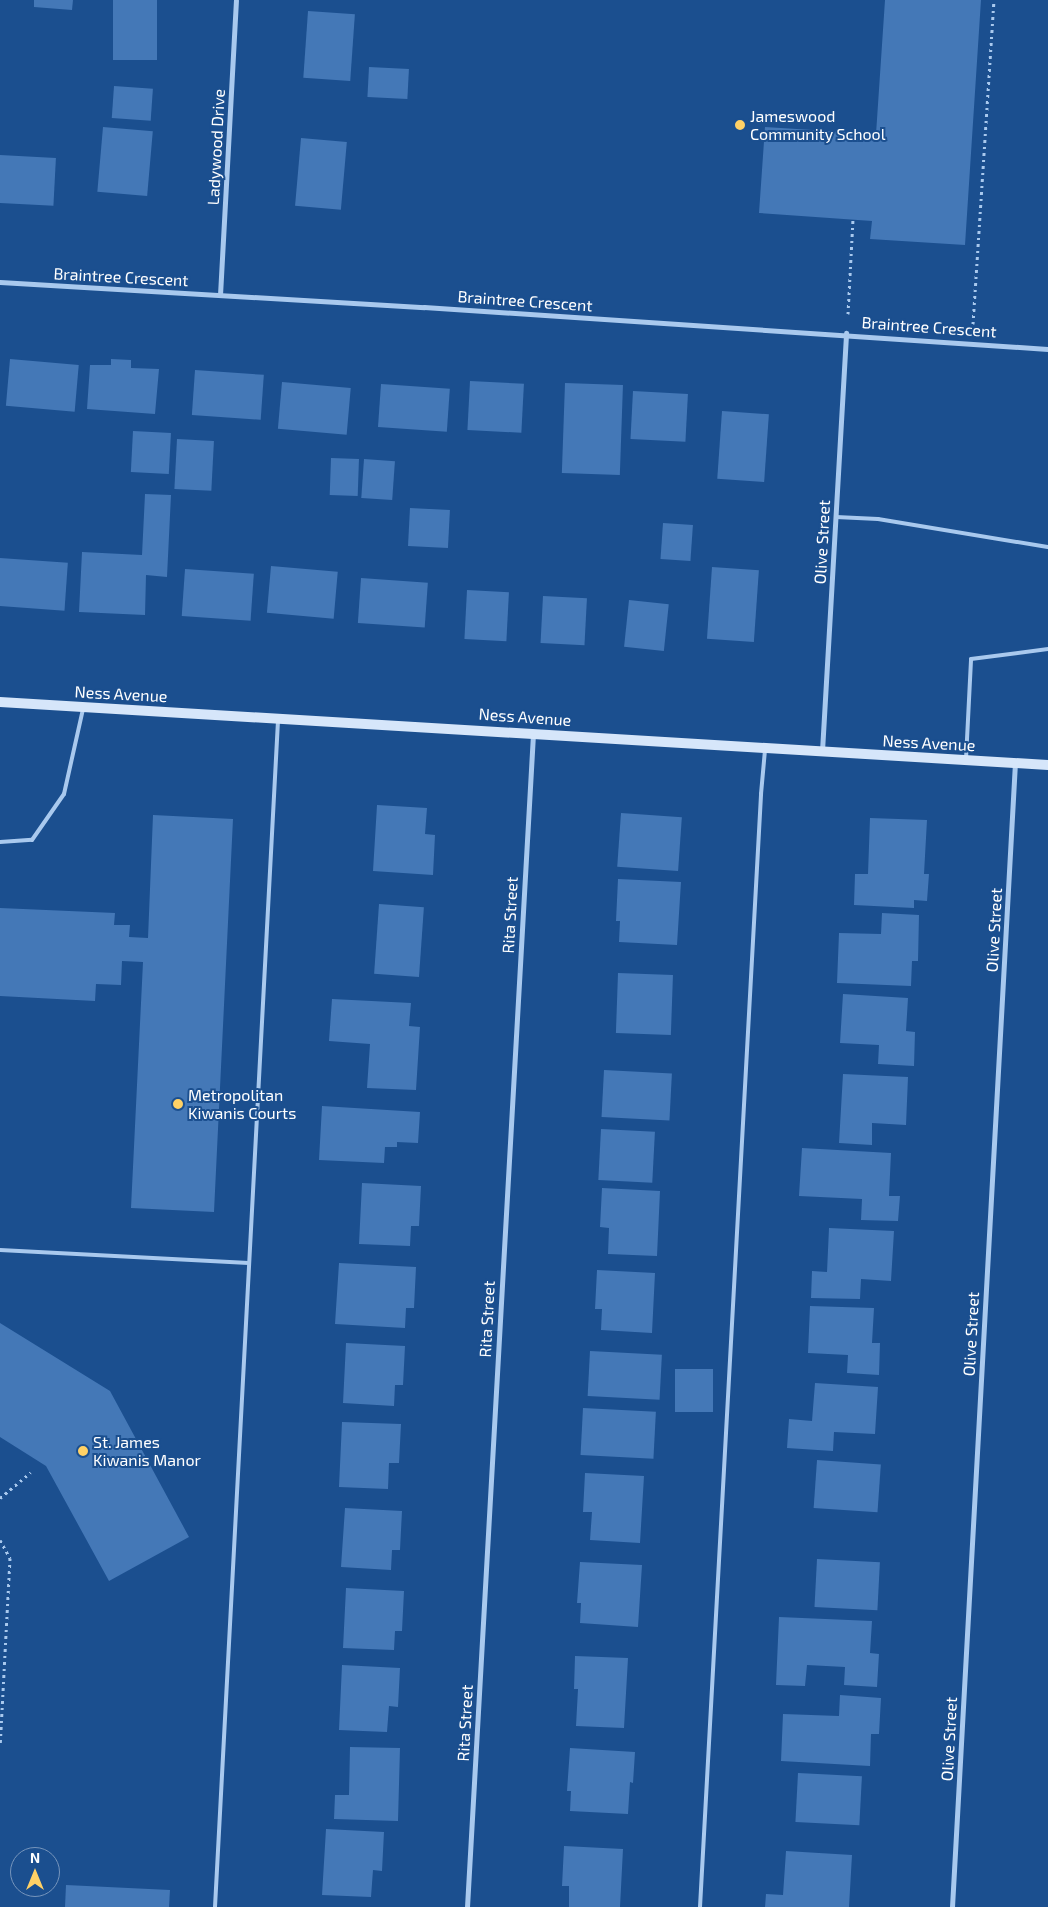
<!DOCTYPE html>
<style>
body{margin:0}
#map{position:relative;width:1048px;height:1907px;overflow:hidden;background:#1b4f8f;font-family:"Exo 2",sans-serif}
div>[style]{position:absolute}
.building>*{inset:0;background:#4478b7;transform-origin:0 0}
.path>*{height:3px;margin-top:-1.5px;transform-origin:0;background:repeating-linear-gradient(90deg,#a9c9ee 0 2.5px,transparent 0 6.5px)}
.service>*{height:4px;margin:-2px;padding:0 2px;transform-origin:2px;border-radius:2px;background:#a9c9ee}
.minor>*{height:5px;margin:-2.5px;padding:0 2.5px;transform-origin:2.5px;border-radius:2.5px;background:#a9c9ee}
.secondary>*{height:10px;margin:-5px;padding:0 5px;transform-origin:5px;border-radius:5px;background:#d6e6fa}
.dots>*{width:14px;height:14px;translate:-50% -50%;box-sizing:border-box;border:2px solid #1b4f8f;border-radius:50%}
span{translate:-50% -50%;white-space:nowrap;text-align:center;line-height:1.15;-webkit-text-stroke:4px #1b4f8f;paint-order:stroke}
.poi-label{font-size:16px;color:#fff}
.left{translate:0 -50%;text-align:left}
.street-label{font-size:16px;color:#fff}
.north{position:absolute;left:10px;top:1847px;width:50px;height:50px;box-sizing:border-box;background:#1b4f8f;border:1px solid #7695bc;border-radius:50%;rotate:0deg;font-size:14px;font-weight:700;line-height:20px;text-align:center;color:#fff}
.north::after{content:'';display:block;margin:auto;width:18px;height:22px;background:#ffd166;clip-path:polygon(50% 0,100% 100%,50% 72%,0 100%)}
</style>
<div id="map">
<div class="building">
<i style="clip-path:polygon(34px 0,73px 0,72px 10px,34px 7px)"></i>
<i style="left:113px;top:0;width:44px;height:60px"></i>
<i style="clip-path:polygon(885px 0,981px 0,965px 245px,870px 239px,872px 221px,759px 213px,765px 127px,876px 134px)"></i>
<i style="left:308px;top:11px;width:47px;height:67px;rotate:4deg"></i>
<i style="left:369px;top:67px;width:40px;height:30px;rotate:3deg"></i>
<i style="left:114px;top:86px;width:39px;height:32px;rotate:4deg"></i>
<i style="left:103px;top:127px;width:50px;height:65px;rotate:5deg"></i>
<i style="left:301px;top:138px;width:46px;height:68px;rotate:5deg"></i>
<i style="left:0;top:155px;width:56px;height:48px;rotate:3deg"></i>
<i style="left:10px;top:359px;width:69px;height:47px;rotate:5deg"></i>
<i style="clip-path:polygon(111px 359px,131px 360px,131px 368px,159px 369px,155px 414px,87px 409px,90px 365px,111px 365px)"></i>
<i style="left:195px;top:370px;width:69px;height:45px;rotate:4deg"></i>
<i style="left:470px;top:381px;width:54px;height:49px;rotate:3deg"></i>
<i style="left:282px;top:382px;width:69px;height:47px;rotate:5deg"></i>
<i style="left:565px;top:383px;width:58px;height:90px;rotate:2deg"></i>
<i style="left:381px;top:384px;width:69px;height:43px;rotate:4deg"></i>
<i style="left:633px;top:391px;width:55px;height:48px;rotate:3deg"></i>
<i style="left:722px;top:411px;width:47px;height:68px;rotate:4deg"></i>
<i style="left:133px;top:431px;width:38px;height:41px;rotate:3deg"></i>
<i style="left:177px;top:439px;width:37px;height:50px;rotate:3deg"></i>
<i style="left:331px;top:458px;width:28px;height:37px;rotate:2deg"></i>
<i style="left:364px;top:459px;width:31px;height:39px;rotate:4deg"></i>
<i style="clip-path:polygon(145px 494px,171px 495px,167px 577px,146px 575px,145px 615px,79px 612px,82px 552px,142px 555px)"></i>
<i style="left:410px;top:508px;width:40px;height:38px;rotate:3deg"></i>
<i style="left:663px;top:523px;width:30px;height:36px;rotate:4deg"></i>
<i style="left:0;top:558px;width:68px;height:48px;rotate:4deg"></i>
<i style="left:271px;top:566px;width:67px;height:47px;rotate:5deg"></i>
<i style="left:712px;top:567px;width:47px;height:72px;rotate:4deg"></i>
<i style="left:185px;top:569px;width:69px;height:47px;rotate:4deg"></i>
<i style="left:361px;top:578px;width:67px;height:45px;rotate:4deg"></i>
<i style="left:467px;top:590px;width:42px;height:49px;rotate:3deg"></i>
<i style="left:543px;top:596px;width:44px;height:47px;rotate:3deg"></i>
<i style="left:629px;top:600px;width:40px;height:47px;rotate:6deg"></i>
<i style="clip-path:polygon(377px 805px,427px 808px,425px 834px,435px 835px,433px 875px,373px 871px)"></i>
<i style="left:621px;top:813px;width:61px;height:54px;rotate:4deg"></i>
<i style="clip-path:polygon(153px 815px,233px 819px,214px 1212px,131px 1208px,143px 962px,122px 961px,121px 985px,96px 984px,95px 1001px,0 996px,0 908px,115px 913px,114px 925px,130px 925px,129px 937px,148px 938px)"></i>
<i style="clip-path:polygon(870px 818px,927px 820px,924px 874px,929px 874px,927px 901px,914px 900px,914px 908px,854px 905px,855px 874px,868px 874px)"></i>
<i style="clip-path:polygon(618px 879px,681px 882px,677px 945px,619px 942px,620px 921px,616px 921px)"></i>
<i style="left:379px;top:904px;width:45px;height:70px;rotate:4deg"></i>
<i style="clip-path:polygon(882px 913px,919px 915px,918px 961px,912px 961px,911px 986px,837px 983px,839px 933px,881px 934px)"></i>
<i style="left:618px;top:973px;width:55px;height:60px;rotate:2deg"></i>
<i style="clip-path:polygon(843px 994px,908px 998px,906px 1031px,915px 1032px,914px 1066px,878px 1064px,879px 1045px,840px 1043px)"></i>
<i style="clip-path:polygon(332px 999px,411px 1003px,409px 1026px,420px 1027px,416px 1090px,367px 1088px,370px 1044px,329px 1041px)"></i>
<i style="left:604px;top:1070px;width:68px;height:47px;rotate:3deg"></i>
<i style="clip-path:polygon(843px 1074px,908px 1077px,906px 1125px,872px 1123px,872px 1145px,839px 1143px)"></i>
<i style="clip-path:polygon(322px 1106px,420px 1112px,418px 1143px,397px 1142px,397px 1147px,385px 1147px,384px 1163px,319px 1160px)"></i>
<i style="left:601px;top:1129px;width:54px;height:51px;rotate:3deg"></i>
<i style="clip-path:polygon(802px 1148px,891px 1153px,889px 1196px,900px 1196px,898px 1221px,861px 1220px,862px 1199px,799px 1196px)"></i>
<i style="clip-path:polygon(362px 1183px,421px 1186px,419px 1226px,411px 1226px,410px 1246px,359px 1244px)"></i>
<i style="clip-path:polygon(602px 1188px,660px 1191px,657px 1256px,608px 1254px,609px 1228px,600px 1227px)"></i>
<i style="clip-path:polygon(829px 1228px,894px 1231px,891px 1281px,861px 1279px,860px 1299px,811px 1298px,812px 1271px,827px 1272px)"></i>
<i style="clip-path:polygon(339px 1263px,416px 1267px,414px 1308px,406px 1308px,405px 1328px,335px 1324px)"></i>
<i style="clip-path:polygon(597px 1270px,655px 1273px,652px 1333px,601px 1330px,602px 1309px,595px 1309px)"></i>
<i style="clip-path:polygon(810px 1306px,874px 1308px,872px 1343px,880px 1343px,879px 1375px,847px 1373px,848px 1355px,808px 1353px)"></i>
<i style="clip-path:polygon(0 1323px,110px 1391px,189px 1537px,109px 1581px,46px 1466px,0 1437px)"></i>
<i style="clip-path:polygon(346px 1343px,405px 1346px,403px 1385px,395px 1385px,394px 1406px,343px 1403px)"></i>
<i style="left:590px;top:1351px;width:72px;height:45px;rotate:3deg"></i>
<i style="left:675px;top:1369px;width:38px;height:43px"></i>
<i style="clip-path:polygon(815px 1383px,878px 1387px,875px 1434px,834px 1432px,833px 1451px,787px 1448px,789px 1419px,812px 1421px)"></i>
<i style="left:583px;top:1408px;width:73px;height:47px;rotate:3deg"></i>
<i style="clip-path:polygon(342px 1422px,401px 1424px,399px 1463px,389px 1463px,388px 1489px,339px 1487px)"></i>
<i style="left:817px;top:1460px;width:64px;height:48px;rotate:4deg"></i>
<i style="clip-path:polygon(585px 1473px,644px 1476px,640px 1543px,590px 1540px,592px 1512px,583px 1512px)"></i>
<i style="clip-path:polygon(345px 1508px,402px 1511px,400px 1550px,392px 1550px,391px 1570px,341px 1567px)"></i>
<i style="left:817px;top:1559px;width:63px;height:48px;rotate:3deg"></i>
<i style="clip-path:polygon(580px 1562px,642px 1565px,638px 1627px,580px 1623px,581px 1603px,577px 1603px)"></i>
<i style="clip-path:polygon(346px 1588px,404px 1591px,402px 1631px,395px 1631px,394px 1650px,343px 1648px)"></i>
<i style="clip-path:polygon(779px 1617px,872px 1621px,870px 1653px,879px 1654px,877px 1687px,844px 1685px,845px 1667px,807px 1665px,805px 1686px,776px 1685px)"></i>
<i style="clip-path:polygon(575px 1656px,628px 1658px,624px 1728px,576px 1726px,578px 1689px,574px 1689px)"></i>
<i style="clip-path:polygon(342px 1665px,400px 1668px,398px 1707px,389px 1706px,387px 1732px,339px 1730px)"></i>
<i style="clip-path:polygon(840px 1695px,881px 1698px,879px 1734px,871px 1734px,870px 1766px,781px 1761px,783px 1714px,839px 1716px)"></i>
<i style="clip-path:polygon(350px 1747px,400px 1748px,398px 1821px,334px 1819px,335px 1795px,349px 1795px)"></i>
<i style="clip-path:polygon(570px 1748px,635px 1752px,633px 1783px,630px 1782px,628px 1814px,570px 1811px,571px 1791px,567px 1791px)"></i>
<i style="left:798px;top:1773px;width:64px;height:49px;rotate:3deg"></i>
<i style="clip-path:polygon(326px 1829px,384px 1832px,382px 1871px,373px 1870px,371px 1897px,322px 1895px)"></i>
<i style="clip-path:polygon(564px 1846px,623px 1849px,620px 1907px,569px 1907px,569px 1886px,562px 1886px)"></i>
<i style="clip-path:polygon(786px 1851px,852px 1855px,849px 1907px,765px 1907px,766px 1894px,783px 1895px)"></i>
<i style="clip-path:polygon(66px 1885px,170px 1890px,169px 1907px,65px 1907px)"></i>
</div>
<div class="path">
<i style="left:848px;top:314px;width:94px;rotate:-87deg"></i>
<i style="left:973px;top:324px;width:325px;rotate:-86.3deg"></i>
<i style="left:0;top:1498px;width:40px;rotate:-40deg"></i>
<i style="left:0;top:1540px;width:21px;rotate:61deg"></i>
<i style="left:10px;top:1558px;width:188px;rotate:93deg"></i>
</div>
<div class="service">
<i style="left:836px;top:517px;width:42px;rotate:2.7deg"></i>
<i style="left:878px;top:519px;width:172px;rotate:9.4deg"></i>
<i style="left:966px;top:759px;width:100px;rotate:-87.1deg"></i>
<i style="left:971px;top:659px;width:78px;rotate:-7.4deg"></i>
<i style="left:0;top:842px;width:32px;rotate:-4deg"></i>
<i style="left:32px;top:840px;width:56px;rotate:-55.2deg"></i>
<i style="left:64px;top:794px;width:87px;rotate:-77.4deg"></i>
<i style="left:0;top:1250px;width:249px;rotate:3deg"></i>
<i style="left:215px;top:1907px;width:1188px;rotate:-86.96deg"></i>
<i style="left:700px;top:1907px;width:1115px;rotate:-86.86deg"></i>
<i style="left:761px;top:794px;width:44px;rotate:-84.8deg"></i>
</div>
<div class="minor">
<i style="left:0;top:282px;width:425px;rotate:3.4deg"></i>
<i style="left:424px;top:307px;width:625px;rotate:3.85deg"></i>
<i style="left:220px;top:295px;width:295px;rotate:-86.9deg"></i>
<i style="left:822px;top:751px;width:419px;rotate:-86.7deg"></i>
<i style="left:467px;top:1907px;width:1175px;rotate:-86.78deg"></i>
<i style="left:952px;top:1907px;width:1146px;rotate:-86.85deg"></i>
</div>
<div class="secondary">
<i style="left:0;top:702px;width:1050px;rotate:3.44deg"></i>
</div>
<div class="dots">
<i style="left:740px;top:125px;background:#ffd166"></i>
<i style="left:178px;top:1104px;background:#ffd166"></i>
<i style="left:83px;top:1451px;background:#ffd166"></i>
</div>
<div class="poi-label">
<span class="left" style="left:750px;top:125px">Jameswood<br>Community School</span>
<span class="left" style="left:188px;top:1104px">Metropolitan<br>Kiwanis Courts</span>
<span class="left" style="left:93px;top:1451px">St. James<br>Kiwanis Manor</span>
</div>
<div class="street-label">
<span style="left:216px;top:147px;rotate:-87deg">Ladywood Drive</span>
<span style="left:121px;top:277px;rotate:3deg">Braintree Crescent</span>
<span style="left:525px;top:301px;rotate:4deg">Braintree Crescent</span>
<span style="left:929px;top:327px;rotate:4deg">Braintree Crescent</span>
<span style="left:822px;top:542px;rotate:-87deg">Olive Street</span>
<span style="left:121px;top:694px;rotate:3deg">Ness Avenue</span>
<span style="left:525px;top:717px;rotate:4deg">Ness Avenue</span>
<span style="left:929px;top:743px;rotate:3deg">Ness Avenue</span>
<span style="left:510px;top:915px;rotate:-87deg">Rita Street</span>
<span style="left:994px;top:930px;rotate:-87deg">Olive Street</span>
<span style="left:487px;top:1319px;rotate:-87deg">Rita Street</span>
<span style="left:971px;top:1334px;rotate:-87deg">Olive Street</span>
<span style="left:465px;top:1723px;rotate:-87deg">Rita Street</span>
<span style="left:949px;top:1739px;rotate:-87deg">Olive Street</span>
</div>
<div class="north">N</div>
</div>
